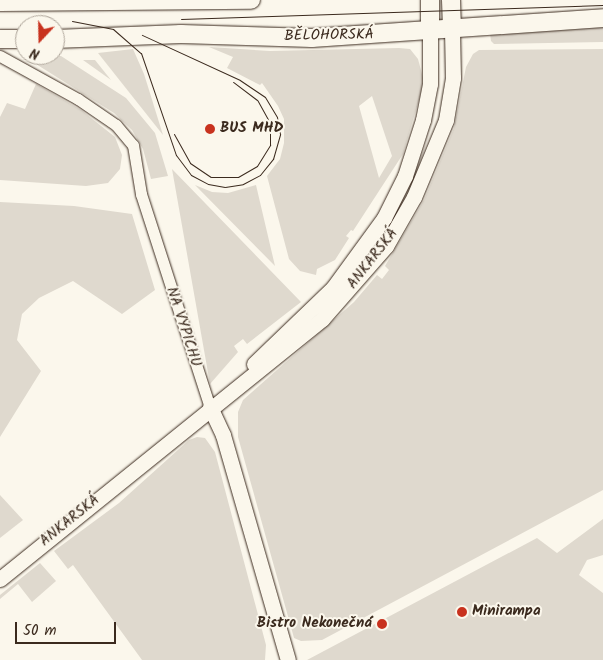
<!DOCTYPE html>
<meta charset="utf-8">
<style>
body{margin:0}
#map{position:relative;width:603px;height:660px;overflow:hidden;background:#fbf7ec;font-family:Kalam,sans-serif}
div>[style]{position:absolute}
.green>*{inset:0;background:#dfd9ce}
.roads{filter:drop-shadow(0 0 1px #3b2a1e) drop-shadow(0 0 1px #3b2a1e)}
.street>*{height:11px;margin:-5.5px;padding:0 5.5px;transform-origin:5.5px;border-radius:5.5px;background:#fbf7ec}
.secondary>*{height:15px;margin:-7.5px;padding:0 7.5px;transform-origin:7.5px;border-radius:7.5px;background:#fbf7ec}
.primary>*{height:18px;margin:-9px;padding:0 9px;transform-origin:9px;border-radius:9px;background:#fbf7ec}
.tram>*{height:1px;margin:-0.5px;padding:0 0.5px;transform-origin:0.5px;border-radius:0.5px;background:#3b2a1e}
.dots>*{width:14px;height:14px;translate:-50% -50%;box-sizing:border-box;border:2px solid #fbf7ec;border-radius:50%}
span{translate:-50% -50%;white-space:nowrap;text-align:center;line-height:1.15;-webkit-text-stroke:4px #fbf7ec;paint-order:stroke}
.street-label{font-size:15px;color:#3b2a1e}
.poi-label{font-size:15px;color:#3b2a1e;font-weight:700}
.left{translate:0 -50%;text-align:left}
.right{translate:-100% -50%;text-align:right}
.north{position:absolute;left:15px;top:15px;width:50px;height:50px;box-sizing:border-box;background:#fbf7ec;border:1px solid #aea59a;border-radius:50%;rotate:201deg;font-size:14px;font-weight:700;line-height:20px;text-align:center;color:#3b2a1e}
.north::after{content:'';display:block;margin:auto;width:18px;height:22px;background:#c8321e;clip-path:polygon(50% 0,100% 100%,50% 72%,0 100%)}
.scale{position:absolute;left:15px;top:622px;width:101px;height:22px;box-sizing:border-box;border:2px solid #3b2a1e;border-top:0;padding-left:6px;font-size:15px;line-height:18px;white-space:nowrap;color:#3b2a1e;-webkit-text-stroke:4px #fbf7ec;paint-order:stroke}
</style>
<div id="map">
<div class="green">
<i style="clip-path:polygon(603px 26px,603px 42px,494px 44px,491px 41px,490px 33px)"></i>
<i style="clip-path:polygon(evenodd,209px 47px,270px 51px,399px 48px,410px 49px,418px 59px,423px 78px,421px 93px,403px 154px,353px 231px,351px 230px,346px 236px,349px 238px,335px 260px,317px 269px,316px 275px,300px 271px,289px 259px,267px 176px,280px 159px,284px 143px,284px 119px,278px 106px,262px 83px,260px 85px,227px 68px,233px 57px,209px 47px,372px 96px,392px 156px,379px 178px,359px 106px,372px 96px)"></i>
<i style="clip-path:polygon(133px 49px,144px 74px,163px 135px,98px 53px)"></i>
<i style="clip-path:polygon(603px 49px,603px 490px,322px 640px,301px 641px,294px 638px,238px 437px,238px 412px,243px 400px,354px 302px,377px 275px,382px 279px,389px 270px,385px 266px,424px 200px,454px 128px,466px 67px,473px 54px,479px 50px)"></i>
<i style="clip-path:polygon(20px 54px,61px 56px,126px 98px,155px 133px,168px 176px,151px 179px,143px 149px,132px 130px,114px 113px)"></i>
<i style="clip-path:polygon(83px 60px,95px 60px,111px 80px)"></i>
<i style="clip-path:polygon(36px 84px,81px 110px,115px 137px,122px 155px,120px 169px,108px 183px,86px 186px,0 180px,0 117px,7px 103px,25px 109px)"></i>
<i style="clip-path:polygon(172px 169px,301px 302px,247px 344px,243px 339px,234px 346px,238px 352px,210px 384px)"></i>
<i style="clip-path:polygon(195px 185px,212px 192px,228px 193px,256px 185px,275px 266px)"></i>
<i style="clip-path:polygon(0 202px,74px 206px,132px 214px,155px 290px,122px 314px,73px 281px,39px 298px,22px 314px,17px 340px,41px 371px,0 437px)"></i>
<i style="clip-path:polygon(197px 437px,205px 438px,215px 452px,266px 645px,265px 660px,142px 660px,73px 565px,68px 569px,54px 551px,119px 503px,189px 440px)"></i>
<i style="clip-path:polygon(0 495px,23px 520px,0 538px)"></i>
<i style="clip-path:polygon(603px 519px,603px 555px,587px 560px,579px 575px,603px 593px,603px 660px,307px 660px,537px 538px,557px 553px)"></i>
<i style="clip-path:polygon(40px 563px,56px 581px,32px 602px,18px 584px,0 599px,0 595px)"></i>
</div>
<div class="roads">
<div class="street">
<i style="left:0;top:56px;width:89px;rotate:28.9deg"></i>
<i style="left:78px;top:99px;width:46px;rotate:34.4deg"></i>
<i style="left:116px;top:125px;width:26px;rotate:50deg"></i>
<i style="left:133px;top:145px;width:50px;rotate:80.7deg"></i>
<i style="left:141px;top:194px;width:224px;rotate:72.1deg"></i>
</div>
<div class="secondary">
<i style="left:254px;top:364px;width:110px;rotate:-43.9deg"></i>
<i style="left:333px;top:288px;width:87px;rotate:-53.9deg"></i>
<i style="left:384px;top:218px;width:47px;rotate:-63.4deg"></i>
<i style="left:405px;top:176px;width:59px;rotate:-72.2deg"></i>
<i style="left:423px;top:120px;width:37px;rotate:-79deg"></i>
<i style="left:430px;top:84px;width:53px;rotate:-90deg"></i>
<i style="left:210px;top:407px;width:31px;rotate:65deg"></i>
<i style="left:223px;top:435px;width:234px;rotate:73.9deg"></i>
<i style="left:0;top:579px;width:414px;rotate:-38.9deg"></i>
<i style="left:322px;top:319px;width:97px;rotate:-48.8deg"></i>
<i style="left:386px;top:246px;width:56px;rotate:-60.3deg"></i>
<i style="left:414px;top:197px;width:83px;rotate:-67.4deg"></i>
<i style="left:446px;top:120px;width:43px;rotate:-80.5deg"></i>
<i style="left:453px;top:78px;width:49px;rotate:-91.2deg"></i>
</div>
<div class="primary">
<i style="left:451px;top:0;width:29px;rotate:88deg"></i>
<i style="left:0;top:2px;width:251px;rotate:-0.5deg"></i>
<i style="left:430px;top:31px;width:31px;rotate:-90deg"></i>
<i style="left:0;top:39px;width:25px"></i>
<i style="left:55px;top:39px;width:126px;rotate:-2.3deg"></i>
<i style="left:181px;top:34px;width:131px;rotate:1.7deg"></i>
<i style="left:312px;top:38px;width:292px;rotate:-3.9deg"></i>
</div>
</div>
<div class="tram">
<i style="left:181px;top:19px;width:422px;rotate:-1.9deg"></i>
<i style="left:72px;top:21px;width:42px;rotate:11deg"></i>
<i style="left:113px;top:29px;width:37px;rotate:41deg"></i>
<i style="left:141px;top:53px;width:108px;rotate:71.1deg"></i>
<i style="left:176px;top:155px;width:25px;rotate:53deg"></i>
<i style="left:191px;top:175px;width:19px;rotate:28deg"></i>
<i style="left:208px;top:184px;width:17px;rotate:10deg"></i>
<i style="left:225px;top:187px;width:18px;rotate:-9deg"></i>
<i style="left:243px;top:184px;width:19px;rotate:-28deg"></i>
<i style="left:260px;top:175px;width:21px;rotate:-51deg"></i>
<i style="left:273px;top:159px;width:26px;rotate:-74deg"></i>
<i style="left:280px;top:134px;width:17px;rotate:-100deg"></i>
<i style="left:277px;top:117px;width:23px;rotate:-121deg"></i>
<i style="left:265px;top:97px;width:30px;rotate:-146deg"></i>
<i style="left:240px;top:80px;width:108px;rotate:-155.3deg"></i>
<i style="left:174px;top:134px;width:33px;rotate:61deg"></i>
<i style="left:190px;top:163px;width:25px;rotate:34deg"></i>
<i style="left:211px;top:177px;width:27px"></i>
<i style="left:238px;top:177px;width:22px;rotate:-30deg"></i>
<i style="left:257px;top:166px;width:25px;rotate:-58deg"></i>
<i style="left:270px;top:145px;width:22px;rotate:-90deg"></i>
<i style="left:270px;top:123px;width:26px;rotate:-119deg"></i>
<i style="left:257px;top:100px;width:30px;rotate:-143deg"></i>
</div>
<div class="dots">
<i style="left:210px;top:129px;background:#c8321e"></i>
<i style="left:462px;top:612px;background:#c8321e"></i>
<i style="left:382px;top:624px;background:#c8321e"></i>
</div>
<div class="street-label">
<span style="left:329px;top:36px;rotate:-1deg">BĚLOHORSKÁ</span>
<span style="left:373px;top:259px;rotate:-52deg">ANKARSKÁ</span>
<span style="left:183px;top:327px;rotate:72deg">NA VYPICHU</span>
<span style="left:70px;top:521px;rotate:-39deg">ANKARSKÁ</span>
</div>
<div class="poi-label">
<span class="left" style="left:220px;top:129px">BUS MHD</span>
<span class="left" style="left:472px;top:612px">Minirampa</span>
<span class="right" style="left:372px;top:624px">Bistro Nekonečná</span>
</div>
<div class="north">N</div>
<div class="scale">50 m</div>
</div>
